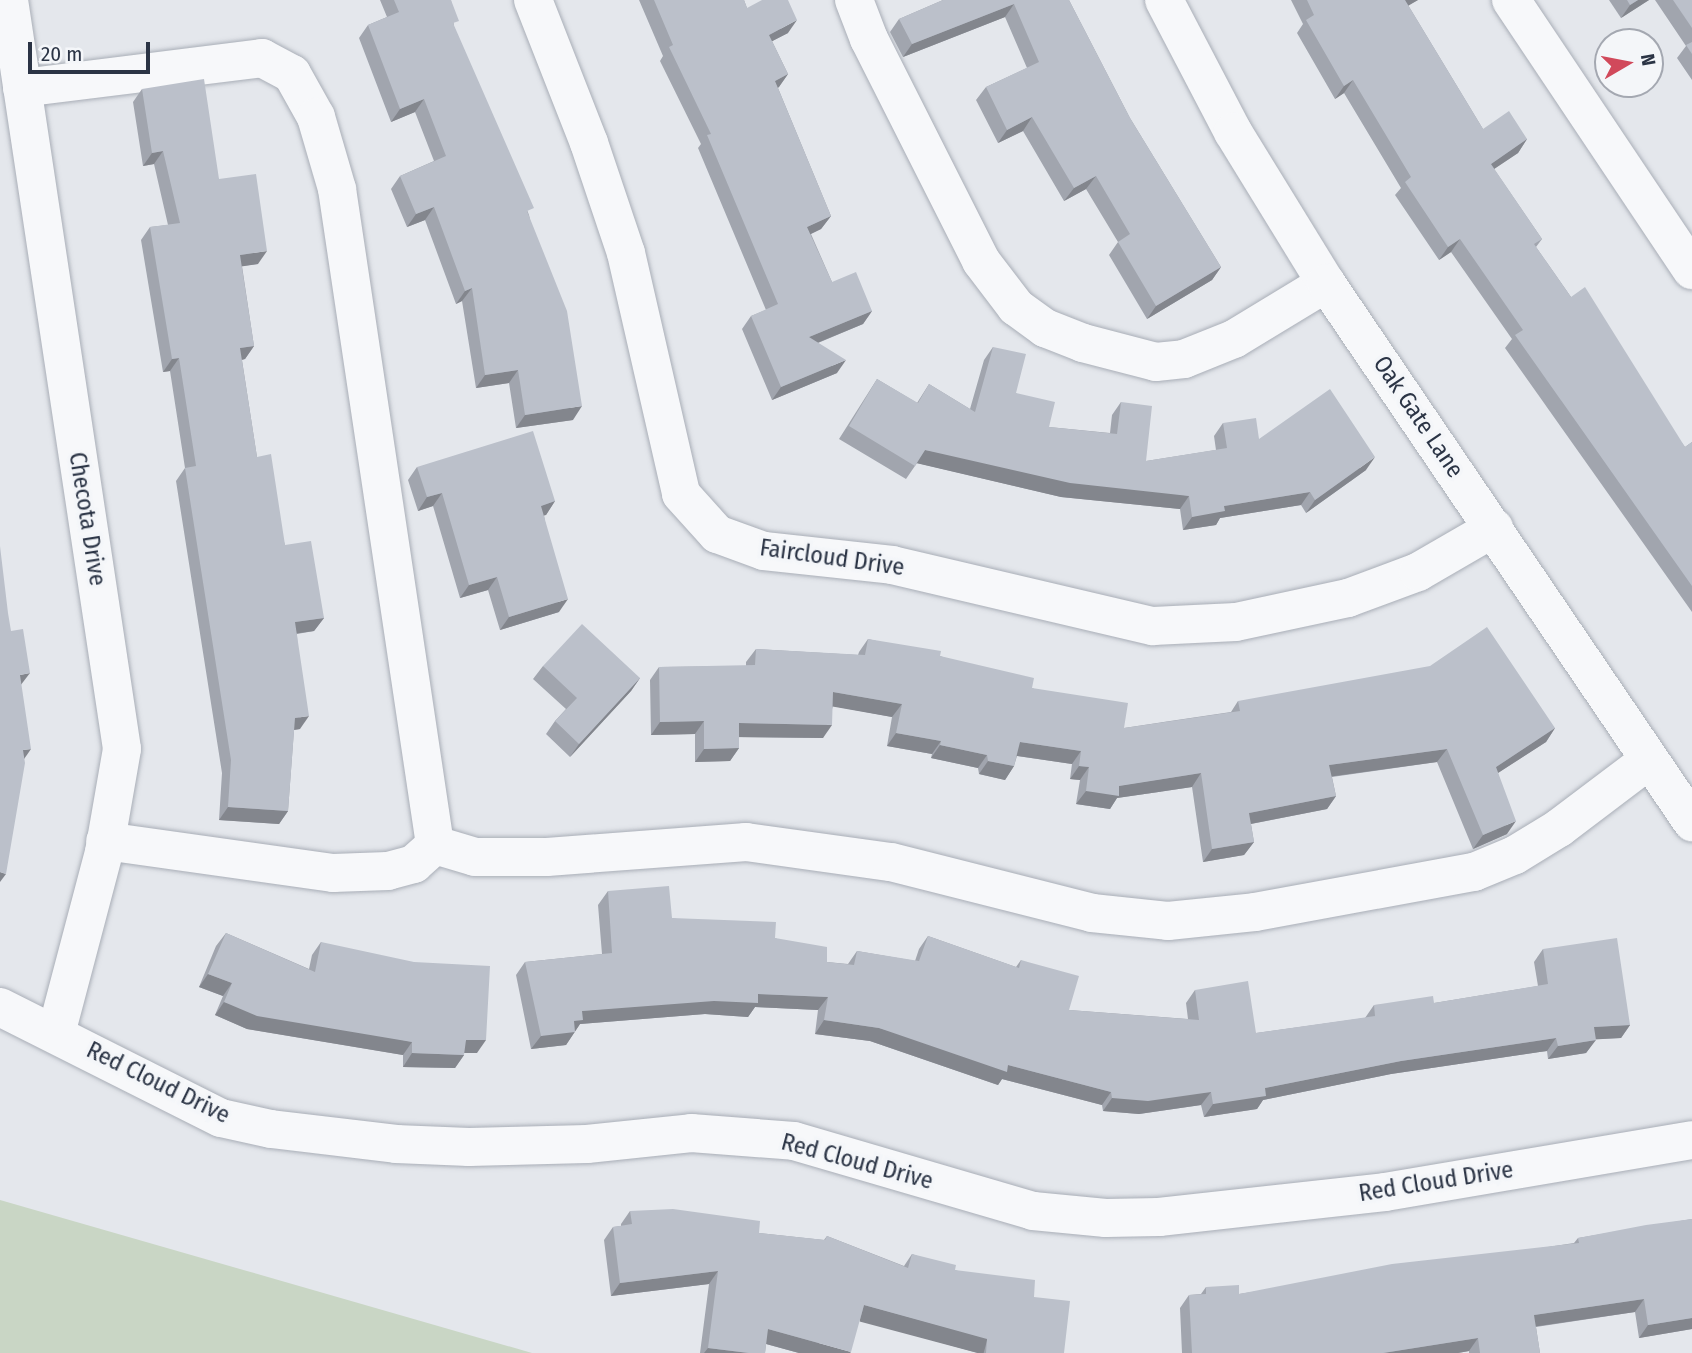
<!DOCTYPE html>
<style>
body{margin:0}
#map{position:relative;width:1692px;height:1353px;overflow:hidden;background:#e4e7ec;font-family:"Fira Sans Condensed",sans-serif}
div>[style]{position:absolute}
.green>*{inset:0;background:#c9d6c5}
.roads{filter:drop-shadow(0 0 2px #a9aeb7) drop-shadow(0 0 2px #a9aeb7)}
.minor>*{height:38px;margin:-19px;padding:0 19px;transform-origin:19px;border-radius:19px;background:#f7f8fa}
.wall>*{inset:0;background:#a1a5ae}
.shaded-wall>*{inset:0;background:#83868d;transform-origin:0 0}
.building>*{inset:0;background:#bbc0ca}
span{translate:-50% -50%;white-space:nowrap;text-align:center;line-height:1.15;-webkit-text-stroke:7px #f4f6f9;paint-order:stroke}
.street-label{font-size:24px;color:#2b3445}
.north{position:absolute;left:1594px;top:28px;width:70px;height:70px;box-sizing:border-box;background:#f4f6f9;border:2px solid #a4a8b1;border-radius:50%;rotate:80deg;font-size:19px;font-weight:700;line-height:28px;text-align:center;color:#2b3445}
.north::after{content:'';display:block;margin:auto;width:24px;height:32px;background:#d1495b;clip-path:polygon(50% 0,100% 100%,50% 72%,0 100%)}
.scale{position:absolute;left:28px;top:42px;width:122px;height:32px;box-sizing:border-box;border:4px solid #2b3445;border-top:0;padding-left:9px;font-size:21px;line-height:24px;white-space:nowrap;color:#2b3445;-webkit-text-stroke:5px #f4f6f9;paint-order:stroke}
</style>
<div id="map">
<div class="green">
<i style="clip-path:polygon(0 1200px,532px 1353px,0 1353px)"></i>
</div>
<div class="roads">
<div class="minor">
<i style="left:9px;top:0;width:757px;rotate:81.42deg"></i>
<i style="left:122px;top:749px;width:105px;rotate:99.9deg"></i>
<i style="left:104px;top:852px;width:188px;rotate:104.8deg"></i>
<i style="left:533px;top:0;width:154px;rotate:68.6deg"></i>
<i style="left:589px;top:143px;width:116px;rotate:71.4deg"></i>
<i style="left:626px;top:253px;width:247px;rotate:77.1deg"></i>
<i style="left:681px;top:494px;width:54px;rotate:48deg"></i>
<i style="left:717px;top:534px;width:50px;rotate:19.9deg"></i>
<i style="left:764px;top:551px;width:129px;rotate:6.2deg"></i>
<i style="left:892px;top:565px;width:268px;rotate:13.2deg"></i>
<i style="left:1153px;top:626px;width:83px;rotate:-2.8deg"></i>
<i style="left:1236px;top:622px;width:115px;rotate:-12.1deg"></i>
<i style="left:1348px;top:598px;width:75px;rotate:-20.4deg"></i>
<i style="left:1418px;top:572px;width:88px;rotate:-30.1deg"></i>
<i style="left:854px;top:0;width:42px;rotate:69deg"></i>
<i style="left:869px;top:39px;width:249px;rotate:63.2deg"></i>
<i style="left:981px;top:261px;width:58px;rotate:52.7deg"></i>
<i style="left:1016px;top:307px;width:36px;rotate:36deg"></i>
<i style="left:1045px;top:328px;width:41px;rotate:21.5deg"></i>
<i style="left:1083px;top:343px;width:75px;rotate:14.6deg"></i>
<i style="left:1156px;top:362px;width:28px;rotate:-6deg"></i>
<i style="left:1184px;top:359px;width:54px;rotate:-21.8deg"></i>
<i style="left:1234px;top:339px;width:108px;rotate:-31.3deg"></i>
<i style="left:1164px;top:0;width:149px;rotate:62.4deg"></i>
<i style="left:1233px;top:132px;width:177px;rotate:58.4deg"></i>
<i style="left:1326px;top:283px;width:652px;rotate:55.82deg"></i>
<i style="left:1511px;top:0;width:325px;rotate:56.2deg"></i>
<i style="left:22px;top:88px;width:242px;rotate:-7.1deg"></i>
<i style="left:262px;top:58px;width:34px;rotate:28deg"></i>
<i style="left:292px;top:74px;width:49px;rotate:60.8deg"></i>
<i style="left:316px;top:117px;width:75px;rotate:73.7deg"></i>
<i style="left:337px;top:189px;width:663px;rotate:81.5deg"></i>
<i style="left:435px;top:845px;width:28px;rotate:138deg"></i>
<i style="left:414px;top:864px;width:27px;rotate:165deg"></i>
<i style="left:388px;top:871px;width:55px;rotate:177.9deg"></i>
<i style="left:333px;top:873px;width:230px;rotate:-172deg"></i>
<i style="left:435px;top:845px;width:42px;rotate:16.7deg"></i>
<i style="left:475px;top:857px;width:72px"></i>
<i style="left:547px;top:857px;width:200px;rotate:-4.3deg"></i>
<i style="left:746px;top:842px;width:146px;rotate:7.9deg"></i>
<i style="left:891px;top:862px;width:207px;rotate:14.2deg"></i>
<i style="left:1092px;top:913px;width:76px;rotate:6deg"></i>
<i style="left:1168px;top:921px;width:87px;rotate:-5.9deg"></i>
<i style="left:1255px;top:912px;width:223px;rotate:-10.4deg"></i>
<i style="left:1474px;top:872px;width:44px;rotate:-22.5deg"></i>
<i style="left:1515px;top:855px;width:52px;rotate:-31.5deg"></i>
<i style="left:1559px;top:828px;width:113px;rotate:-37.1deg"></i>
<i style="left:0;top:1007px;width:247px;rotate:26.7deg"></i>
<i style="left:221px;top:1118px;width:51px;rotate:12.4deg"></i>
<i style="left:271px;top:1129px;width:126px;rotate:6.8deg"></i>
<i style="left:396px;top:1144px;width:73px;rotate:2.4deg"></i>
<i style="left:469px;top:1147px;width:118px;rotate:-1.5deg"></i>
<i style="left:587px;top:1144px;width:105px;rotate:-6deg"></i>
<i style="left:691px;top:1133px;width:103px;rotate:4.4deg"></i>
<i style="left:794px;top:1141px;width:249px;rotate:16.3deg"></i>
<i style="left:1033px;top:1211px;width:73px;rotate:5.5deg"></i>
<i style="left:1106px;top:1218px;width:53px;rotate:-1.1deg"></i>
<i style="left:1159px;top:1217px;width:227px;rotate:-6.3deg"></i>
<i style="left:1385px;top:1192px;width:311px;rotate:-9.6deg"></i>
</div>
</div>
<div class="wall">
<i style="clip-path:polygon(380px 0,451px 0,454px 27px,529px 215px,573px 420px,516px 428px,509px 383px,476px 388px,462px 301px,456px 304px,425px 220px,407px 227px,391px 189px,400px 176px,434px 161px,415px 112px,391px 122px,359px 38px,368px 25px,387px 17px)"></i>
<i style="clip-path:polygon(639px 0,744px 0,747px 8px,788px 33px,772px 41px,788px 74px,778px 88px,831px 216px,821px 229px,811px 234px,832px 282px,872px 311px,863px 324px,818px 343px,837px 373px,772px 400px,742px 329px,751px 316px,766px 310px,698px 148px,701px 144px,660px 61px,663px 56px)"></i>
<i style="clip-path:polygon(943px 0,1069px 0,1130px 118px,1221px 267px,1212px 280px,1147px 319px,1109px 255px,1118px 242px,1086px 189px,1064px 201px,1023px 131px,998px 143px,976px 100px,986px 87px,1027px 68px,1005px 17px,903px 57px,890px 32px,899px 19px)"></i>
<i style="clip-path:polygon(1291px 0,1418px 0,1408px 5px,1483px 129px,1527px 139px,1518px 153px,1494px 169px,1542px 239px,1536px 247px,1571px 297px,1685px 447px,1692px 442px,1692px 612px,1505px 348px,1512px 339px,1451px 252px,1439px 260px,1395px 195px,1401px 188px,1344px 93px,1335px 99px,1297px 33px,1303px 24px)"></i>
<i style="clip-path:polygon(1609px 0,1649px 0,1621px 18px)"></i>
<i style="clip-path:polygon(1655px 0,1692px 0,1692px 80px,1677px 58px,1686px 46px)"></i>
<i style="clip-path:polygon(142px 89px,219px 179px,258px 264px,242px 266px,254px 346px,245px 359px,242px 360px,257px 457px,285px 545px,324px 618px,314px 631px,297px 634px,300px 729px,294px 730px,288px 811px,279px 824px,219px 820px,222px 773px,176px 481px,185px 468px,170px 371px,163px 372px,141px 240px,150px 227px,168px 225px,154px 164px,143px 166px,133px 102px)"></i>
<i style="clip-path:polygon(993px 347px,1016px 393px,1049px 427px,1110px 433px,1112px 415px,1121px 402px,1146px 461px,1216px 450px,1214px 436px,1223px 423px,1259px 439px,1366px 470px,1306px 513px,1301px 505px,1220px 518px,1216px 525px,1183px 530px,1180px 509px,1061px 497px,917px 463px,906px 479px,839px 439px,877px 379px,917px 403px,929px 384px,970px 409px,984px 360px)"></i>
<i style="clip-path:polygon(417px 467px,555px 501px,546px 515px,544px 515px,559px 612px,500px 630px,488px 590px,460px 598px,433px 506px,418px 511px,408px 480px)"></i>
<i style="clip-path:polygon(868px 639px,940px 656px,1032px 688px,1124px 728px,1231px 712px,1238px 701px,1555px 728px,1546px 742px,1498px 773px,1507px 834px,1473px 849px,1437px 762px,1332px 777px,1336px 796px,1327px 809px,1251px 824px,1254px 842px,1244px 855px,1203px 862px,1192px 787px,1117px 798px,1110px 809px,1076px 804px,1080px 780px,1070px 779px,1072px 764px,1017px 756px,1014px 766px,1005px 780px,979px 774px,978px 768px,931px 758px,932px 754px,887px 746px,892px 717px,833px 706px,823px 738px,739px 737px,739px 748px,730px 761px,695px 762px,695px 734px,651px 735px,650px 680px,659px 667px,746px 666px,746px 662px,756px 649px,858px 655px,859px 652px)"></i>
<i style="clip-path:polygon(543px 666px,640px 678px,631px 691px,570px 757px,546px 734px,555px 721px,566px 709px,533px 679px)"></i>
<i style="clip-path:polygon(608px 891px,672px 918px,775px 938px,827px 962px,848px 964px,857px 951px,915px 961px,919px 949px,928px 936px,1016px 967px,1021px 960px,1069px 1010px,1188px 1019px,1186px 1003px,1195px 990px,1256px 1033px,1365px 1018px,1374px 1005px,1434px 1003px,1538px 986px,1534px 962px,1543px 949px,1630px 1025px,1621px 1038px,1596px 1039px,1586px 1053px,1548px 1059px,1547px 1051px,1391px 1074px,1263px 1100px,1257px 1109px,1204px 1117px,1201px 1105px,1139px 1114px,1103px 1111px,1102px 1105px,1002px 1079px,998px 1085px,870px 1041px,815px 1034px,818px 1010px,755px 1007px,748px 1017px,705px 1014px,580px 1024px,566px 1045px,531px 1049px,516px 975px,525px 962px,602px 954px,598px 905px)"></i>
<i style="clip-path:polygon(226px 933px,309px 969px,312px 955px,321px 942px,477px 1053px,464px 1053px,464px 1055px,455px 1068px,403px 1067px,403px 1055px,247px 1029px,215px 1015px,223px 996px,199px 987px,216px 946px)"></i>
<i style="clip-path:polygon(630px 1211px,759px 1233px,824px 1240px,827px 1236px,904px 1266px,912px 1254px,955px 1270px,1034px 1297px,1064px 1353px,978px 1353px,860px 1320px,799px 1353px,766px 1344px,765px 1353px,700px 1353px,709px 1284px,611px 1296px,604px 1240px,613px 1227px,621px 1226px,621px 1224px)"></i>
<i style="clip-path:polygon(1692px 1219px,1692px 1329px,1639px 1338px,1635px 1312px,1536px 1327px,1540px 1353px,1469px 1353px,1469px 1351px,1458px 1353px,1182px 1353px,1180px 1308px,1189px 1295px,1201px 1294px,1206px 1287px,1239px 1294px,1574px 1243px,1578px 1238px)"></i>
</div>
<div class="shaded-wall">
<i style="clip-path:polygon(1405px 0,1418px 0,1396px 13px)"></i>
<i style="clip-path:polygon(1638px 0,1649px 0,1621px 18px,1630px 5px)"></i>
<i style="clip-path:polygon(1014px 4px,1005px 17px,903px 57px,912px 44px)"></i>
<i style="clip-path:polygon(797px 20px,788px 33px,759px 48px,769px 35px)"></i>
<i style="clip-path:polygon(788px 74px,779px 87px,766px 94px,775px 81px)"></i>
<i style="clip-path:polygon(1353px 80px,1344px 93px,1335px 99px,1344px 86px)"></i>
<i style="clip-path:polygon(424px 99px,415px 112px,391px 122px,400px 109px)"></i>
<i style="clip-path:polygon(1032px 117px,1023px 131px,998px 143px,1007px 130px)"></i>
<i style="clip-path:polygon(1527px 139px,1518px 153px,1482px 177px,1491px 164px)"></i>
<i style="clip-path:polygon(163px 151px,154px 164px,143px 166px,152px 153px)"></i>
<i style="clip-path:polygon(1096px 176px,1086px 189px,1064px 201px,1074px 188px)"></i>
<i style="clip-path:polygon(434px 207px,425px 220px,407px 227px,416px 214px)"></i>
<i style="clip-path:polygon(831px 216px,821px 229px,798px 240px,807px 227px)"></i>
<i style="clip-path:polygon(1460px 239px,1451px 252px,1439px 260px,1448px 247px)"></i>
<i style="clip-path:polygon(267px 251px,258px 264px,231px 268px,240px 255px)"></i>
<i style="clip-path:polygon(1221px 267px,1212px 280px,1147px 319px,1156px 306px)"></i>
<i style="clip-path:polygon(472px 288px,462px 301px,456px 304px,465px 291px)"></i>
<i style="clip-path:polygon(872px 311px,863px 324px,800px 350px,809px 337px)"></i>
<i style="clip-path:polygon(254px 346px,245px 359px,231px 362px,240px 348px)"></i>
<i style="clip-path:polygon(179px 358px,170px 371px,163px 372px,172px 359px)"></i>
<i style="clip-path:polygon(846px 360px,837px 373px,772px 400px,781px 387px)"></i>
<i style="clip-path:polygon(518px 370px,509px 383px,476px 388px,485px 375px)"></i>
<i style="clip-path:polygon(582px 406px,573px 420px,516px 428px,525px 415px)"></i>
<i style="clip-path:polygon(925px 450px,1189px 496px,1180px 509px,1061px 497px,916px 463px)"></i>
<i style="clip-path:polygon(1375px 457px,1366px 470px,1306px 513px,1315px 500px)"></i>
<i style="clip-path:polygon(1310px 492px,1301px 505px,1220px 518px,1216px 525px,1183px 530px,1192px 517px,1224px 506px)"></i>
<i style="clip-path:polygon(442px 493px,433px 506px,418px 511px,427px 497px)"></i>
<i style="clip-path:polygon(555px 501px,546px 515px,532px 519px,541px 506px)"></i>
<i style="clip-path:polygon(497px 577px,488px 590px,460px 598px,469px 585px)"></i>
<i style="clip-path:polygon(568px 599px,559px 612px,500px 630px,509px 617px)"></i>
<i style="clip-path:polygon(324px 618px,314px 631px,286px 635px,295px 622px)"></i>
<i style="clip-path:polygon(30px 673px,20px 686px,20px 675px)"></i>
<i style="clip-path:polygon(640px 678px,631px 691px,570px 757px,579px 744px)"></i>
<i style="clip-path:polygon(833px 692px,902px 704px,892px 717px,824px 705px)"></i>
<i style="clip-path:polygon(309px 716px,300px 729px,286px 731px,295px 718px)"></i>
<i style="clip-path:polygon(704px 721px,695px 734px,651px 735px,660px 722px)"></i>
<i style="clip-path:polygon(739px 723px,832px 725px,823px 738px,730px 737px)"></i>
<i style="clip-path:polygon(1555px 728px,1546px 742px,1487px 780px,1496px 767px)"></i>
<i style="clip-path:polygon(896px 733px,941px 741px,932px 754px,887px 746px)"></i>
<i style="clip-path:polygon(1020px 742px,1081px 751px,1072px 764px,1011px 755px)"></i>
<i style="clip-path:polygon(940px 745px,987px 755px,978px 768px,931px 758px)"></i>
<i style="clip-path:polygon(739px 748px,730px 761px,695px 762px,704px 749px)"></i>
<i style="clip-path:polygon(31px 749px,22px 762px,23px 750px)"></i>
<i style="clip-path:polygon(1447px 749px,1437px 762px,1320px 778px,1329px 765px)"></i>
<i style="clip-path:polygon(988px 761px,1014px 766px,1005px 780px,979px 774px)"></i>
<i style="clip-path:polygon(1079px 766px,1089px 767px,1080px 780px,1070px 779px)"></i>
<i style="clip-path:polygon(1201px 773px,1192px 787px,1117px 798px,1110px 809px,1076px 804px,1086px 791px)"></i>
<i style="clip-path:polygon(1336px 796px,1327px 809px,1240px 826px,1249px 813px)"></i>
<i style="clip-path:polygon(228px 807px,288px 811px,279px 824px,219px 820px)"></i>
<i style="clip-path:polygon(1516px 821px,1507px 834px,1473px 849px,1483px 835px)"></i>
<i style="clip-path:polygon(1254px 842px,1244px 855px,1203px 862px,1212px 849px)"></i>
<i style="clip-path:polygon(0 872px,6px 874px,0 882px)"></i>
<i style="clip-path:polygon(208px 974px,232px 983px,223px 996px,199px 987px)"></i>
<i style="clip-path:polygon(758px 994px,828px 997px,818px 1010px,755px 1007px,748px 1017px,705px 1014px,580px 1024px,566px 1045px,531px 1049px,541px 1036px,574px 1021px,582px 1011px)"></i>
<i style="clip-path:polygon(224px 1002px,412px 1042px,403px 1055px,247px 1029px,215px 1015px)"></i>
<i style="clip-path:polygon(824px 1020px,879px 1028px,1008px 1065px,1111px 1092px,1102px 1105px,1002px 1079px,998px 1085px,870px 1041px,815px 1034px)"></i>
<i style="clip-path:polygon(1630px 1025px,1621px 1038px,1585px 1040px,1594px 1027px)"></i>
<i style="clip-path:polygon(1556px 1038px,1547px 1051px,1391px 1074px,1263px 1100px,1257px 1109px,1204px 1117px,1213px 1104px,1265px 1088px,1401px 1061px)"></i>
<i style="clip-path:polygon(466px 1040px,486px 1040px,477px 1053px,457px 1053px)"></i>
<i style="clip-path:polygon(1596px 1040px,1586px 1053px,1548px 1059px,1558px 1046px)"></i>
<i style="clip-path:polygon(412px 1053px,464px 1055px,455px 1068px,403px 1067px)"></i>
<i style="clip-path:polygon(1211px 1092px,1201px 1105px,1139px 1114px,1103px 1111px,1112px 1098px)"></i>
<i style="clip-path:polygon(718px 1271px,709px 1284px,611px 1296px,620px 1283px)"></i>
<i style="clip-path:polygon(1644px 1299px,1635px 1312px,1525px 1328px,1534px 1315px)"></i>
<i style="left:864px;top:1305px;width:128px;height:17px;rotate:15deg"></i>
<i style="clip-path:polygon(1692px 1318px,1692px 1329px,1639px 1338px,1648px 1325px)"></i>
<i style="clip-path:polygon(768px 1329px,851px 1352px,850px 1353px,799px 1353px,759px 1342px)"></i>
<i style="clip-path:polygon(1478px 1338px,1469px 1351px,1458px 1353px,1383px 1353px)"></i>
<i style="clip-path:polygon(708px 1348px,749px 1353px,704px 1353px)"></i>
</div>
<div class="building">
<i style="clip-path:polygon(394px 0,451px 0,459px 21px,453px 23px,534px 208px,527px 211px,567px 311px,582px 406px,525px 415px,518px 370px,485px 375px,472px 288px,465px 291px,434px 207px,416px 214px,400px 176px,446px 156px,424px 99px,400px 109px,368px 25px,399px 12px)"></i>
<i style="clip-path:polygon(654px 0,744px 0,747px 8px,762px 0,788px 0,797px 20px,769px 35px,788px 74px,775px 81px,831px 216px,807px 227px,832px 282px,856px 272px,872px 311px,809px 337px,846px 360px,781px 387px,751px 316px,778px 304px,707px 135px,711px 134px,669px 47px,673px 45px)"></i>
<i style="clip-path:polygon(943px 0,1069px 0,1130px 118px,1221px 267px,1156px 306px,1118px 242px,1130px 234px,1096px 176px,1074px 188px,1032px 117px,1007px 130px,986px 87px,1039px 62px,1014px 4px,912px 44px,899px 19px)"></i>
<i style="clip-path:polygon(1307px 0,1405px 0,1483px 129px,1509px 111px,1527px 139px,1491px 164px,1542px 239px,1534px 244px,1571px 297px,1585px 287px,1685px 447px,1692px 442px,1692px 586px,1515px 335px,1523px 330px,1460px 239px,1448px 247px,1405px 182px,1411px 177px,1353px 80px,1344px 86px,1306px 20px,1314px 15px)"></i>
<i style="clip-path:polygon(1627px 0,1638px 0,1630px 5px)"></i>
<i style="clip-path:polygon(1673px 0,1692px 0,1692px 28px)"></i>
<i style="clip-path:polygon(1692px 42px,1692px 54px,1686px 45px)"></i>
<i style="clip-path:polygon(204px 79px,219px 179px,256px 174px,267px 251px,240px 255px,254px 346px,240px 348px,257px 457px,271px 454px,285px 545px,311px 541px,324px 618px,295px 622px,309px 716px,295px 718px,288px 811px,228px 807px,231px 760px,185px 468px,196px 466px,179px 358px,172px 359px,150px 227px,180px 223px,163px 151px,152px 153px,142px 89px)"></i>
<i style="clip-path:polygon(993px 347px,1026px 354px,1016px 393px,1055px 402px,1049px 427px,1117px 434px,1121px 402px,1152px 406px,1146px 461px,1227px 448px,1223px 423px,1256px 418px,1259px 439px,1330px 389px,1375px 457px,1315px 500px,1310px 492px,1224px 506px,1225px 511px,1192px 517px,1189px 496px,1070px 483px,925px 450px,915px 466px,849px 426px,877px 379px,918px 403px,929px 384px,975px 412px)"></i>
<i style="clip-path:polygon(533px 431px,555px 501px,541px 506px,568px 599px,509px 617px,497px 577px,469px 585px,442px 493px,427px 497px,417px 467px)"></i>
<i style="clip-path:polygon(0 546px,8px 613px,11px 631px,23px 629px,30px 673px,20px 675px,31px 749px,23px 750px,25px 763px,6px 874px,0 872px)"></i>
<i style="clip-path:polygon(582px 624px,640px 678px,579px 744px,555px 721px,577px 698px,543px 666px)"></i>
<i style="clip-path:polygon(1487px 627px,1555px 728px,1496px 767px,1516px 821px,1483px 835px,1447px 749px,1329px 765px,1336px 796px,1249px 813px,1254px 842px,1212px 849px,1201px 773px,1119px 786px,1119px 796px,1086px 791px,1089px 767px,1079px 766px,1081px 751px,1020px 742px,1014px 766px,988px 761px,987px 755px,940px 745px,941px 741px,896px 733px,902px 704px,833px 692px,832px 725px,739px 723px,739px 748px,704px 749px,704px 721px,660px 722px,659px 667px,755px 665px,756px 649px,865px 655px,868px 639px,941px 651px,940px 656px,1034px 678px,1032px 688px,1128px 703px,1124px 728px,1240px 711px,1238px 701px,1430px 666px)"></i>
<i style="clip-path:polygon(669px 886px,672px 918px,776px 922px,775px 938px,827px 947px,827px 962px,854px 965px,857px 951px,919px 961px,928px 936px,1019px 968px,1021px 960px,1079px 976px,1069px 1010px,1199px 1020px,1195px 990px,1248px 981px,1256px 1033px,1375px 1016px,1374px 1005px,1433px 996px,1434px 1003px,1548px 984px,1543px 949px,1617px 938px,1630px 1025px,1594px 1027px,1596px 1040px,1558px 1046px,1556px 1038px,1401px 1061px,1265px 1088px,1266px 1096px,1213px 1104px,1211px 1092px,1148px 1101px,1112px 1098px,1111px 1092px,1008px 1065px,1007px 1072px,879px 1028px,824px 1020px,828px 997px,758px 994px,758px 1003px,714px 1001px,582px 1011px,583px 1020px,574px 1021px,575px 1032px,541px 1036px,525px 962px,612px 953px,608px 891px)"></i>
<i style="clip-path:polygon(226px 933px,315px 972px,321px 942px,414px 962px,490px 966px,486px 1040px,466px 1040px,464px 1055px,412px 1053px,412px 1042px,257px 1016px,224px 1002px,232px 983px,208px 974px)"></i>
<i style="clip-path:polygon(673px 1209px,760px 1221px,759px 1233px,825px 1240px,827px 1236px,908px 1268px,912px 1254px,956px 1265px,955px 1270px,1035px 1280px,1034px 1297px,1070px 1301px,1064px 1353px,986px 1353px,987px 1339px,864px 1305px,851px 1352px,768px 1329px,765px 1353px,749px 1353px,708px 1348px,718px 1271px,620px 1283px,613px 1227px,632px 1224px,630px 1211px)"></i>
<i style="clip-path:polygon(1692px 1219px,1692px 1318px,1648px 1325px,1644px 1299px,1534px 1315px,1540px 1353px,1480px 1353px,1478px 1338px,1383px 1353px,1192px 1353px,1189px 1295px,1206px 1294px,1206px 1287px,1239px 1285px,1239px 1294px,1392px 1264px,1579px 1243px,1578px 1238px,1646px 1225px)"></i>
</div>
<div class="street-label">
<span style="left:1418px;top:417px;rotate:56deg">Oak Gate Lane</span>
<span style="left:87px;top:519px;rotate:81deg">Checota Drive</span>
<span style="left:832px;top:558px;rotate:8deg">Faircloud Drive</span>
<span style="left:158px;top:1083px;rotate:26deg">Red Cloud Drive</span>
<span style="left:857px;top:1162px;rotate:15deg">Red Cloud Drive</span>
<span style="left:1436px;top:1182px;rotate:-9deg">Red Cloud Drive</span>
</div>
<div class="north">N</div>
<div class="scale">20 m</div>
</div>
